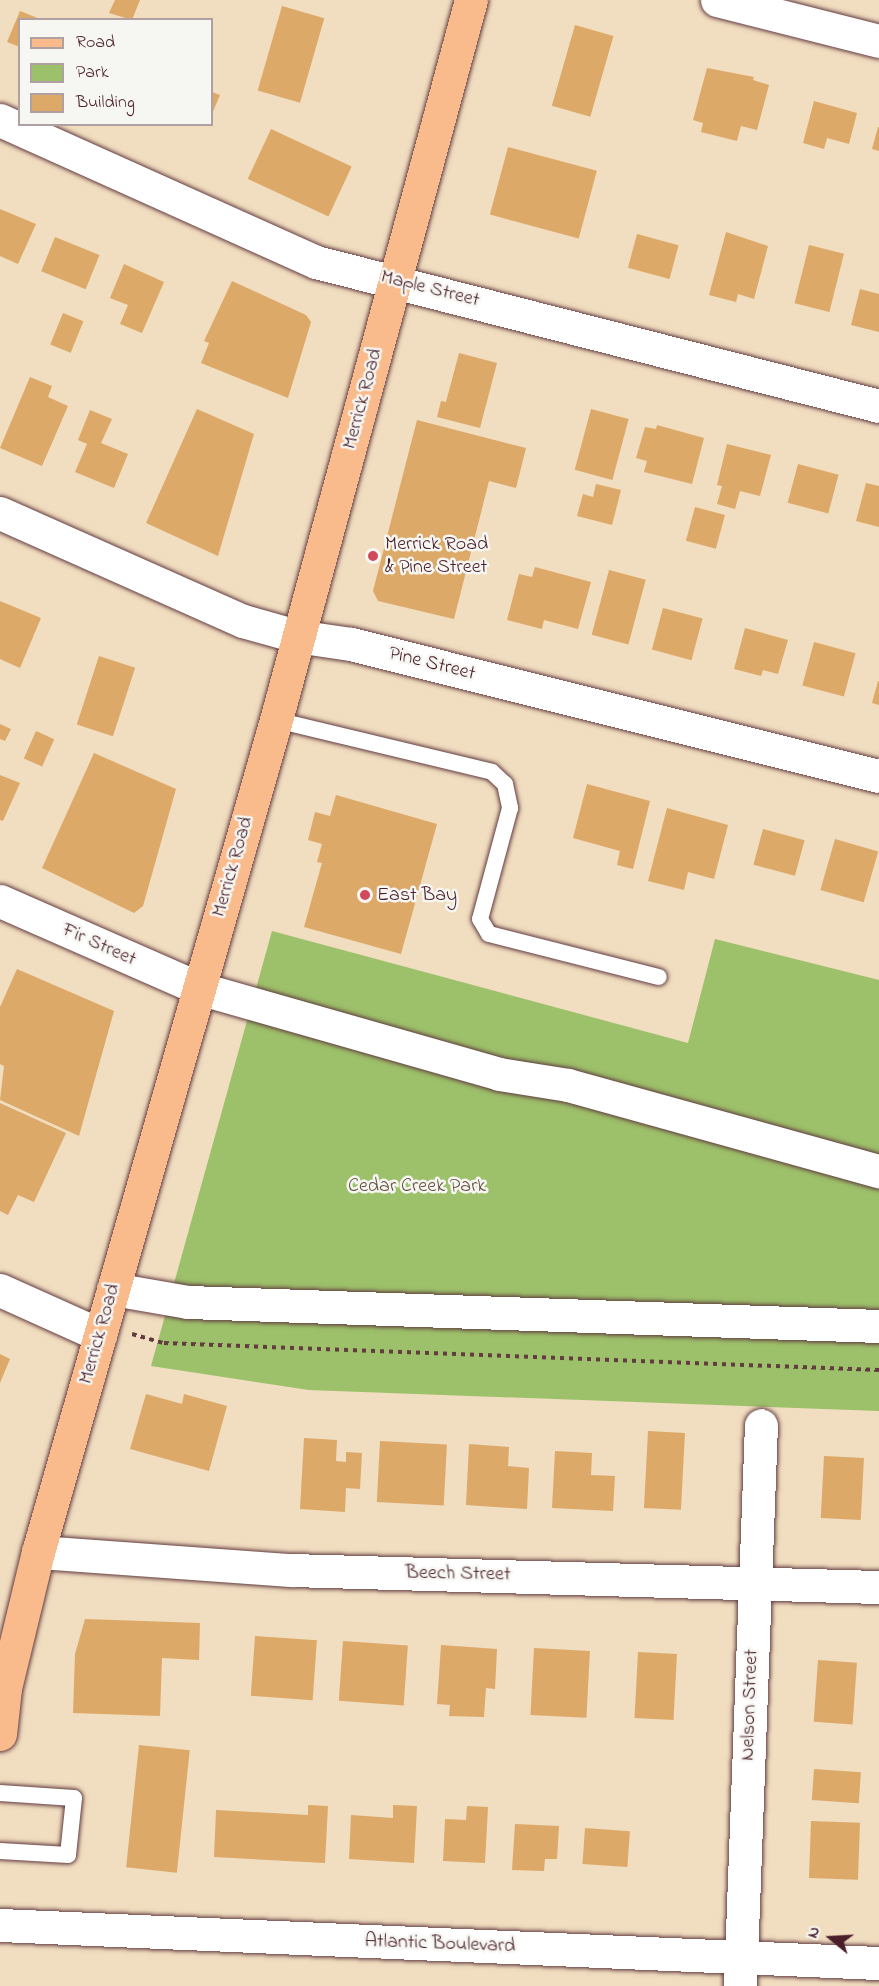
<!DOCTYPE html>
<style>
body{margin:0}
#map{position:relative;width:879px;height:1986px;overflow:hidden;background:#f1ddbf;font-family:"Indie Flower",sans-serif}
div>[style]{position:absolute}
.green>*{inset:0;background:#9dc06a}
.building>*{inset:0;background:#dca969;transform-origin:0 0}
.path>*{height:4px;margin-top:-2px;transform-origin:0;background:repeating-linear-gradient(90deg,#633c41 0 4.5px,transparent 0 9px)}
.roads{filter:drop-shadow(0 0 2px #633c41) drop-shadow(0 0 2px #633c41)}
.lane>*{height:16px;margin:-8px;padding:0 8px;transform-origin:8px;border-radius:8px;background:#fff}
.street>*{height:33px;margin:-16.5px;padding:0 16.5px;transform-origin:16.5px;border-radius:16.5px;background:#fff}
.primary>*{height:33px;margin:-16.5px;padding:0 16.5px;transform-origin:16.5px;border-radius:16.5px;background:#fabb8c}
.dots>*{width:16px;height:16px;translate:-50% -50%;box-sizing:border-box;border:3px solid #f6f6f2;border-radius:50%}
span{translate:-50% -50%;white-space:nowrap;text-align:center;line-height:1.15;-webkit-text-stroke:5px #f6f6f2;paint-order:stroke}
.street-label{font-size:20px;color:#4a1f2b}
.poi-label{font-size:20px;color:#4a1f2b}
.left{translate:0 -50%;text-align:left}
.park-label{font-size:20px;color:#634f3e}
.legend{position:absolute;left:18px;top:18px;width:195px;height:108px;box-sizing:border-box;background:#f6f6f2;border:2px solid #b1a0a2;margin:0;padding:8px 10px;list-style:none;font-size:18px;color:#4a1f2b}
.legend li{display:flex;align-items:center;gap:12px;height:30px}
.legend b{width:30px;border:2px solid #b1a0a2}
.north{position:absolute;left:801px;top:1908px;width:60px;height:60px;-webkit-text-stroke:4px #f6f6f2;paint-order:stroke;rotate:288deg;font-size:16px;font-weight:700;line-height:24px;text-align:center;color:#4a1f2b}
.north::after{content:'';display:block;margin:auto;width:21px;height:27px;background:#4a1f2b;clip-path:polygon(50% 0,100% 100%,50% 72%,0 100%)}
</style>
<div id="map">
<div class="green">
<i style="clip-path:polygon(272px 931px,688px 1043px,715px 939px,879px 980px,879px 1411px,309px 1390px,151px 1366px)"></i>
</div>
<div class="building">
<i style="clip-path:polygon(115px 0,140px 0,132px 20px,109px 13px)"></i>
<i style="left:282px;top:6px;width:44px;height:88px;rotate:16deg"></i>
<i style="clip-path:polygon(20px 11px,40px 19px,20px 20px,20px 47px,7px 42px)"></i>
<i style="left:575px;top:25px;width:40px;height:84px;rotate:16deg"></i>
<i style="clip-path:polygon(707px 68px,754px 77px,753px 80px,769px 85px,757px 130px,741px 126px,737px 141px,701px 132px,703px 123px,693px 120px)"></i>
<i style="clip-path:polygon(212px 92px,220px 95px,212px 114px)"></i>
<i style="clip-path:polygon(814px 101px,857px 113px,849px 144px,827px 138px,824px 149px,803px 143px)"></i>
<i style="clip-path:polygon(878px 127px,879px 127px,879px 151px,872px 149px)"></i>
<i style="left:271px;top:129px;width:89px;height:55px;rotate:25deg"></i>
<i style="left:508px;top:147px;width:92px;height:70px;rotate:15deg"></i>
<i style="clip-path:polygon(0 209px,36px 224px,18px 264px,0 256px)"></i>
<i style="clip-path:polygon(726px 232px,768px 246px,754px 299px,738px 294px,736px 302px,709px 295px)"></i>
<i style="left:637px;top:234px;width:43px;height:35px;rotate:15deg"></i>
<i style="left:55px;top:237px;width:48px;height:37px;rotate:22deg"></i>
<i style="left:809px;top:245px;width:36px;height:60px;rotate:14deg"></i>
<i style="clip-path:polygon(124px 264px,164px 282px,142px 333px,120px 324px,128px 305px,110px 298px)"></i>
<i style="clip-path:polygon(232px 281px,306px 315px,311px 322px,288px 398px,201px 363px,209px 343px,204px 341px)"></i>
<i style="clip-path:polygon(860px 289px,879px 294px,879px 332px,851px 325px)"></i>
<i style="left:63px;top:313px;width:22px;height:34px;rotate:22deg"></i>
<i style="clip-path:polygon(459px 353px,497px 363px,480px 428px,437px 417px,441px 401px,446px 402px)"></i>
<i style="clip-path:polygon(30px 377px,52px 386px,48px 397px,68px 406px,42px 466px,0 448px)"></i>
<i style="clip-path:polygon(197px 409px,254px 434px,218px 556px,146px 523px)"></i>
<i style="left:591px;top:409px;width:39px;height:63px;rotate:15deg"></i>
<i style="clip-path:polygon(90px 410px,112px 419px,101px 443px,128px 454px,114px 488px,75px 472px,87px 444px,78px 440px)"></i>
<i style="clip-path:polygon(417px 420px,526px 448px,516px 488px,489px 481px,454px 619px,378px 601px,373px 591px)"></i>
<i style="clip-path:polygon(657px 425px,704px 438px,692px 484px,644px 472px,647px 461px,636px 458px,645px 427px,656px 429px)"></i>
<i style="clip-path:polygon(727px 444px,771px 455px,760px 496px,740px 491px,735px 509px,717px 504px,722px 486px,717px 485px)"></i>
<i style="left:798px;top:464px;width:42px;height:40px;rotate:15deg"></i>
<i style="clip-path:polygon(866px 483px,879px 486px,879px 527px,856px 521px)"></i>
<i style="clip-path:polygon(596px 484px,621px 490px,612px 525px,577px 516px,583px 494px,593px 497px)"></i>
<i style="left:695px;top:507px;width:31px;height:35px;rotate:15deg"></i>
<i style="clip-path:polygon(535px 567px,591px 582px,578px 629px,544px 620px,542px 629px,507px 620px,519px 574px,532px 577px)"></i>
<i style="left:609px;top:570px;width:38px;height:67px;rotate:15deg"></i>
<i style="clip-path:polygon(0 601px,41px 618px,20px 668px,0 659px)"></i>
<i style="left:663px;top:608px;width:41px;height:43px;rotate:15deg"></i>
<i style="clip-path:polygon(745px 628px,788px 640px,778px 674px,763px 670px,761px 676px,734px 669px)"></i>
<i style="left:814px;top:642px;width:43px;height:45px;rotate:15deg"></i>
<i style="left:99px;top:656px;width:38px;height:72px;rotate:18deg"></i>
<i style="clip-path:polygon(878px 681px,879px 681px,879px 705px,872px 703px)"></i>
<i style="clip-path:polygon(0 724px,11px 729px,5px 741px,0 739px)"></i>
<i style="left:36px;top:731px;width:20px;height:30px;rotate:24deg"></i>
<i style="clip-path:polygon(94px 753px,176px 789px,143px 906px,134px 913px,42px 868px)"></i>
<i style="clip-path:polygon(0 775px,20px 783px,3px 821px,0 820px)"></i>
<i style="clip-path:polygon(587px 784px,650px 801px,633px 869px,617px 865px,620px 851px,573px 838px)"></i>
<i style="clip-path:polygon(336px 795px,437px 824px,401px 954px,304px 927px,322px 863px,317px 862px,322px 844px,308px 840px,315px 812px,330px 816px)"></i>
<i style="clip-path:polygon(667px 808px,728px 825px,714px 879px,688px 872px,684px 890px,648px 881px)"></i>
<i style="left:763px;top:829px;width:43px;height:37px;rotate:15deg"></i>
<i style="left:835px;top:839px;width:45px;height:53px;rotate:16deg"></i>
<i style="clip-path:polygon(17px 969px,114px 1011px,79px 1136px,0 1100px,4px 1066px,0 1064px,0 1007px)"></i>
<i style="clip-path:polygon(0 1103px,66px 1133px,34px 1202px,18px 1195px,8px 1215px,0 1211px)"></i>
<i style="clip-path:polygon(0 1354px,10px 1359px,0 1383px)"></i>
<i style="clip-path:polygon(146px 1394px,182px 1404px,184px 1394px,227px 1406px,209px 1471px,130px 1449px)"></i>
<i style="left:648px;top:1431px;width:37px;height:77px;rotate:3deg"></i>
<i style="clip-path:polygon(304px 1438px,337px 1440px,336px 1461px,346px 1462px,346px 1452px,362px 1453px,360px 1489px,346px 1488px,345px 1512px,300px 1509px)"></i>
<i style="left:380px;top:1441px;width:67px;height:61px;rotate:3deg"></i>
<i style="clip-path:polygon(469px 1444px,509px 1447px,508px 1466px,529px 1468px,527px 1509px,466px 1505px)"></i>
<i style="clip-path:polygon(555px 1451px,592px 1453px,591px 1475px,615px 1476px,613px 1511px,552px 1508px)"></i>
<i style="left:824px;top:1456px;width:40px;height:62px;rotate:3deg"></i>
<i style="clip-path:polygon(85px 1619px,200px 1623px,199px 1660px,162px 1658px,160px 1716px,73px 1713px,75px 1654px)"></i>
<i style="left:255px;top:1636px;width:62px;height:60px;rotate:4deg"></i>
<i style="left:343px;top:1641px;width:65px;height:60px;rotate:4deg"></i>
<i style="clip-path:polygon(441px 1645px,497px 1649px,495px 1689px,486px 1688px,484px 1717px,449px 1716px,450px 1705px,437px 1704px)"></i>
<i style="left:534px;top:1648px;width:56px;height:67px;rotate:3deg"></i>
<i style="left:638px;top:1652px;width:39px;height:66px;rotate:3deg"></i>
<i style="left:818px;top:1660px;width:39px;height:62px;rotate:4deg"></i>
<i style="left:139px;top:1745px;width:51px;height:123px;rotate:6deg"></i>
<i style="left:814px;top:1769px;width:47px;height:31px;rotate:4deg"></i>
<i style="clip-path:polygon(308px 1805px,328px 1806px,325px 1863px,214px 1857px,216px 1810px,308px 1815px)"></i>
<i style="clip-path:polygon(393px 1805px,417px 1806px,414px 1863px,349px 1859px,351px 1815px,393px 1818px)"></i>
<i style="clip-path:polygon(467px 1806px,488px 1807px,485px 1863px,443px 1861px,445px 1819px,466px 1820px)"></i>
<i style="left:811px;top:1821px;width:49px;height:57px;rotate:2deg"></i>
<i style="clip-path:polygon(515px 1824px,559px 1826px,557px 1859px,545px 1859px,544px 1871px,512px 1870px)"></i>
<i style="left:585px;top:1828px;width:45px;height:36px;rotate:4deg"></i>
</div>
<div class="path">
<i style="left:132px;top:1334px;width:33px;rotate:16deg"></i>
<i style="left:164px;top:1343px;width:716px;rotate:2.16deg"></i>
</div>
<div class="roads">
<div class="lane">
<i style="left:276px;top:720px;width:222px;rotate:13.5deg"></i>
<i style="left:492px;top:772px;width:18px;rotate:43deg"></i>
<i style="left:505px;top:784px;width:25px;rotate:78deg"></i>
<i style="left:510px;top:808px;width:115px;rotate:105.1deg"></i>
<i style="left:480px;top:919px;width:17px;rotate:59deg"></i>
<i style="left:489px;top:934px;width:175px;rotate:14.2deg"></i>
<i style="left:0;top:1793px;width:74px;rotate:3.9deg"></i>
<i style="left:74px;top:1798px;width:57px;rotate:96deg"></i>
<i style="left:68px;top:1855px;width:68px;rotate:-176.6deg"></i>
</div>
<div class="street">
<i style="left:717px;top:0;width:167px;rotate:14.2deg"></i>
<i style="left:0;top:120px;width:346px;rotate:24.2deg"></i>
<i style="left:316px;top:262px;width:581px;rotate:14.35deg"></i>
<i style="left:0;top:513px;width:266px;rotate:24deg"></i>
<i style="left:243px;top:621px;width:55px;rotate:15.8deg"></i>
<i style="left:296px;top:636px;width:56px;rotate:8.3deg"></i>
<i style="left:351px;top:644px;width:544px;rotate:14.04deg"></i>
<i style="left:0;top:901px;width:216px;rotate:23.7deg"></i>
<i style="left:198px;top:988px;width:313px;rotate:15.9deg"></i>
<i style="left:499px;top:1074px;width:70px;rotate:9.1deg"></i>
<i style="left:568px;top:1085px;width:323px;rotate:15.5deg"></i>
<i style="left:113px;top:1289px;width:76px;rotate:9.8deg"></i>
<i style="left:188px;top:1302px;width:691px;rotate:1.99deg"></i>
<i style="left:0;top:1290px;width:110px;rotate:24.2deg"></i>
<i style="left:38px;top:1552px;width:254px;rotate:4.1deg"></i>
<i style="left:291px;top:1570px;width:588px;rotate:1.66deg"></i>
<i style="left:0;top:1925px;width:880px;rotate:2.48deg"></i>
<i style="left:740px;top:1986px;width:561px;rotate:-87.86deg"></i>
</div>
<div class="primary">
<i style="left:0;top:1734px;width:46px;rotate:-83.8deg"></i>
<i style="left:5px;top:1688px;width:140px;rotate:-76.4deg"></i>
<i style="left:38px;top:1552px;width:865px;rotate:-74.04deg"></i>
<i style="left:276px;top:720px;width:746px;rotate:-74.85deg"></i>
</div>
</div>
<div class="dots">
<i style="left:373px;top:556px;background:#d1495b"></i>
<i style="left:365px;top:895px;background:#d1495b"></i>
</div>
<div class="street-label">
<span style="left:430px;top:289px;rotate:14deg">Maple Street</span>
<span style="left:363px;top:399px;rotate:-75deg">Merrick Road</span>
<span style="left:432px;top:664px;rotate:14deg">Pine Street</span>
<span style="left:233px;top:867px;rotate:-74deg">Merrick Road</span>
<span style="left:99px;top:945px;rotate:24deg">Fir Street</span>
<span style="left:100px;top:1334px;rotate:-74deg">Merrick Road</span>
<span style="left:458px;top:1574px;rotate:1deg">Beech Street</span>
<span style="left:750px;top:1705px;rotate:-88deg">Nelson Street</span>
<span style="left:440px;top:1944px;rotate:2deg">Atlantic Boulevard</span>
</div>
<div class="poi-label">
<span class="left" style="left:385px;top:556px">Merrick Road<br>&amp; Pine Street</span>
<span class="left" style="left:377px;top:895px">East Bay</span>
</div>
<div class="park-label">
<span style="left:417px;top:1186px">Cedar Creek Park</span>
</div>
<ul class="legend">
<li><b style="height:8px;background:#fabb8c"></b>Road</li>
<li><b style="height:16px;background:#9dc06a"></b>Park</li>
<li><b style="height:16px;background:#dca969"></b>Building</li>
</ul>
<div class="north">N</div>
</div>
